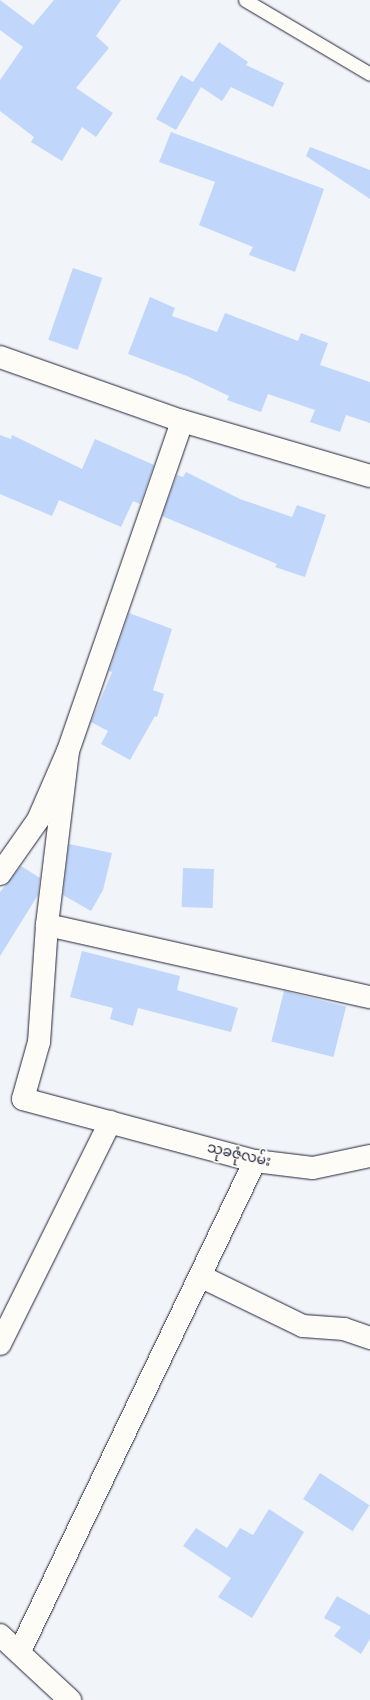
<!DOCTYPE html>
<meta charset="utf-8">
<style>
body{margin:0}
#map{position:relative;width:370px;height:1700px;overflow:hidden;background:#f1f4f8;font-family:Itim,"Noto Sans Myanmar",sans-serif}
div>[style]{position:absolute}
.building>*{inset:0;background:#c1d6fb;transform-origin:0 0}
.roads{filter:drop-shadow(0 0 1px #22223b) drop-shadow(0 0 1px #22223b)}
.service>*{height:13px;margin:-6.5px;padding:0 6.5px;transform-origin:6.5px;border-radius:6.5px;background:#fdfcf7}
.minor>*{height:22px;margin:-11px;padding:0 11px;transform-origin:11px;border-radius:11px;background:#fdfcf7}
span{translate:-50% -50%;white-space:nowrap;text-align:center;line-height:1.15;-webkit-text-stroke:3.5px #fdfcf7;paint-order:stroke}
.street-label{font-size:14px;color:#22223b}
</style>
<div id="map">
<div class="building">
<i style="clip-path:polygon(0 0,33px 25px,54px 0,121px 0,96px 36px,109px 48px,76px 88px,113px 113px,96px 137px,82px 127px,62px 161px,31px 142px,34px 137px,0 111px,0 80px,23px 47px,0 30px)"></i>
<i style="clip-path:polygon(219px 42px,248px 62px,246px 65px,284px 83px,273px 107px,231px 87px,222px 101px,201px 87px,176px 130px,156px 119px,181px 75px,193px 82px)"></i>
<i style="clip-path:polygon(171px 132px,324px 189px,295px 272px,249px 255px,253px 247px,199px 225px,215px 182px,159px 162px)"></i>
<i style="clip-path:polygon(310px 147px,370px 170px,370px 199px,306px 156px)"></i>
<i style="left:73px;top:268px;width:31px;height:76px;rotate:19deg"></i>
<i style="clip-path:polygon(150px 297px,175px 308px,172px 316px,217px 332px,225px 313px,298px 341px,301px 333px,328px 343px,320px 365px,370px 382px,370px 423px,346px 415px,340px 432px,310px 422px,315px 410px,268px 394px,261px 412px,227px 400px,229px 396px,187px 376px,128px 354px)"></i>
<i style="clip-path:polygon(0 435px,11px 439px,12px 435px,82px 469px,95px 439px,154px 465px,140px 504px,133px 501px,121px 527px,59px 500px,52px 516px,0 494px)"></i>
<i style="clip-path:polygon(186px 472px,240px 499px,292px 517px,297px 505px,326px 515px,305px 577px,275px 567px,277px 564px,162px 516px,177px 475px,183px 477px)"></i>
<i style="clip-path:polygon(129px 613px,172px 629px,153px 690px,164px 694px,157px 717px,155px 716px,130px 760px,101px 744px,108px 731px,91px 722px,112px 672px,109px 671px)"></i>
<i style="clip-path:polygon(69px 844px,112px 853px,103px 890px,91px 911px,63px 895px)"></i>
<i style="clip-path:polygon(21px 866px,40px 878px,38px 895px,0 956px,0 892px)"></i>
<i style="left:183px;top:868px;width:31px;height:39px;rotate:2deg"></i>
<i style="clip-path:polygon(82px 951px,180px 976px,177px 990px,238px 1008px,231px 1032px,138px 1008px,133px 1026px,110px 1019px,113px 1008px,70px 997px)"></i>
<i style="left:284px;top:991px;width:64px;height:52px;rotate:14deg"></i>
<i style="left:320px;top:1473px;width:59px;height:31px;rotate:33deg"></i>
<i style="clip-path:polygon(269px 1509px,304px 1532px,252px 1618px,218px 1597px,231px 1578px,183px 1546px,196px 1528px,227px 1548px,240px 1528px,253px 1535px)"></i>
<i style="clip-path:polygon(337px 1596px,370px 1615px,370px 1639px,361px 1654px,334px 1636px,341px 1627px,324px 1618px)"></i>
</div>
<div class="roads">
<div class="service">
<i style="left:245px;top:0;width:145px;rotate:30.6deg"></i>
</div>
<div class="minor">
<i style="left:0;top:357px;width:193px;rotate:19.4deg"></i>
<i style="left:182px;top:421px;width:196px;rotate:16.3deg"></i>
<i style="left:68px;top:751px;width:175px;rotate:96.9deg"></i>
<i style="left:47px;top:925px;width:117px;rotate:93.9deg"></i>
<i style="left:39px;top:1042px;width:59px;rotate:105.7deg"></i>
<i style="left:23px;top:1099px;width:240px;rotate:15deg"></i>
<i style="left:255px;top:1161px;width:58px;rotate:6.9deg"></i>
<i style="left:313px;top:1168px;width:58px;rotate:-11.9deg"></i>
<i style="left:0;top:874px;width:66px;rotate:-54.9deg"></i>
<i style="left:38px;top:820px;width:75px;rotate:-66.5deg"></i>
<i style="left:68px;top:751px;width:349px;rotate:-70.9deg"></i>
<i style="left:47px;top:925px;width:331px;rotate:12.6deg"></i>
<i style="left:200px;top:1276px;width:114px;rotate:25.9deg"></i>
<i style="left:303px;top:1326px;width:41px;rotate:4.2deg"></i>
<i style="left:344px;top:1329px;width:28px;rotate:19deg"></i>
<i style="left:0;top:1344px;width:248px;rotate:-63.6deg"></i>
<i style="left:0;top:1635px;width:96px;rotate:42.9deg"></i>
<i style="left:20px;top:1651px;width:543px;rotate:-64.38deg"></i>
</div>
</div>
<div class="street-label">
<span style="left:239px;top:1155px;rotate:13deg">သုခဇုံလမ်း</span>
</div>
</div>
